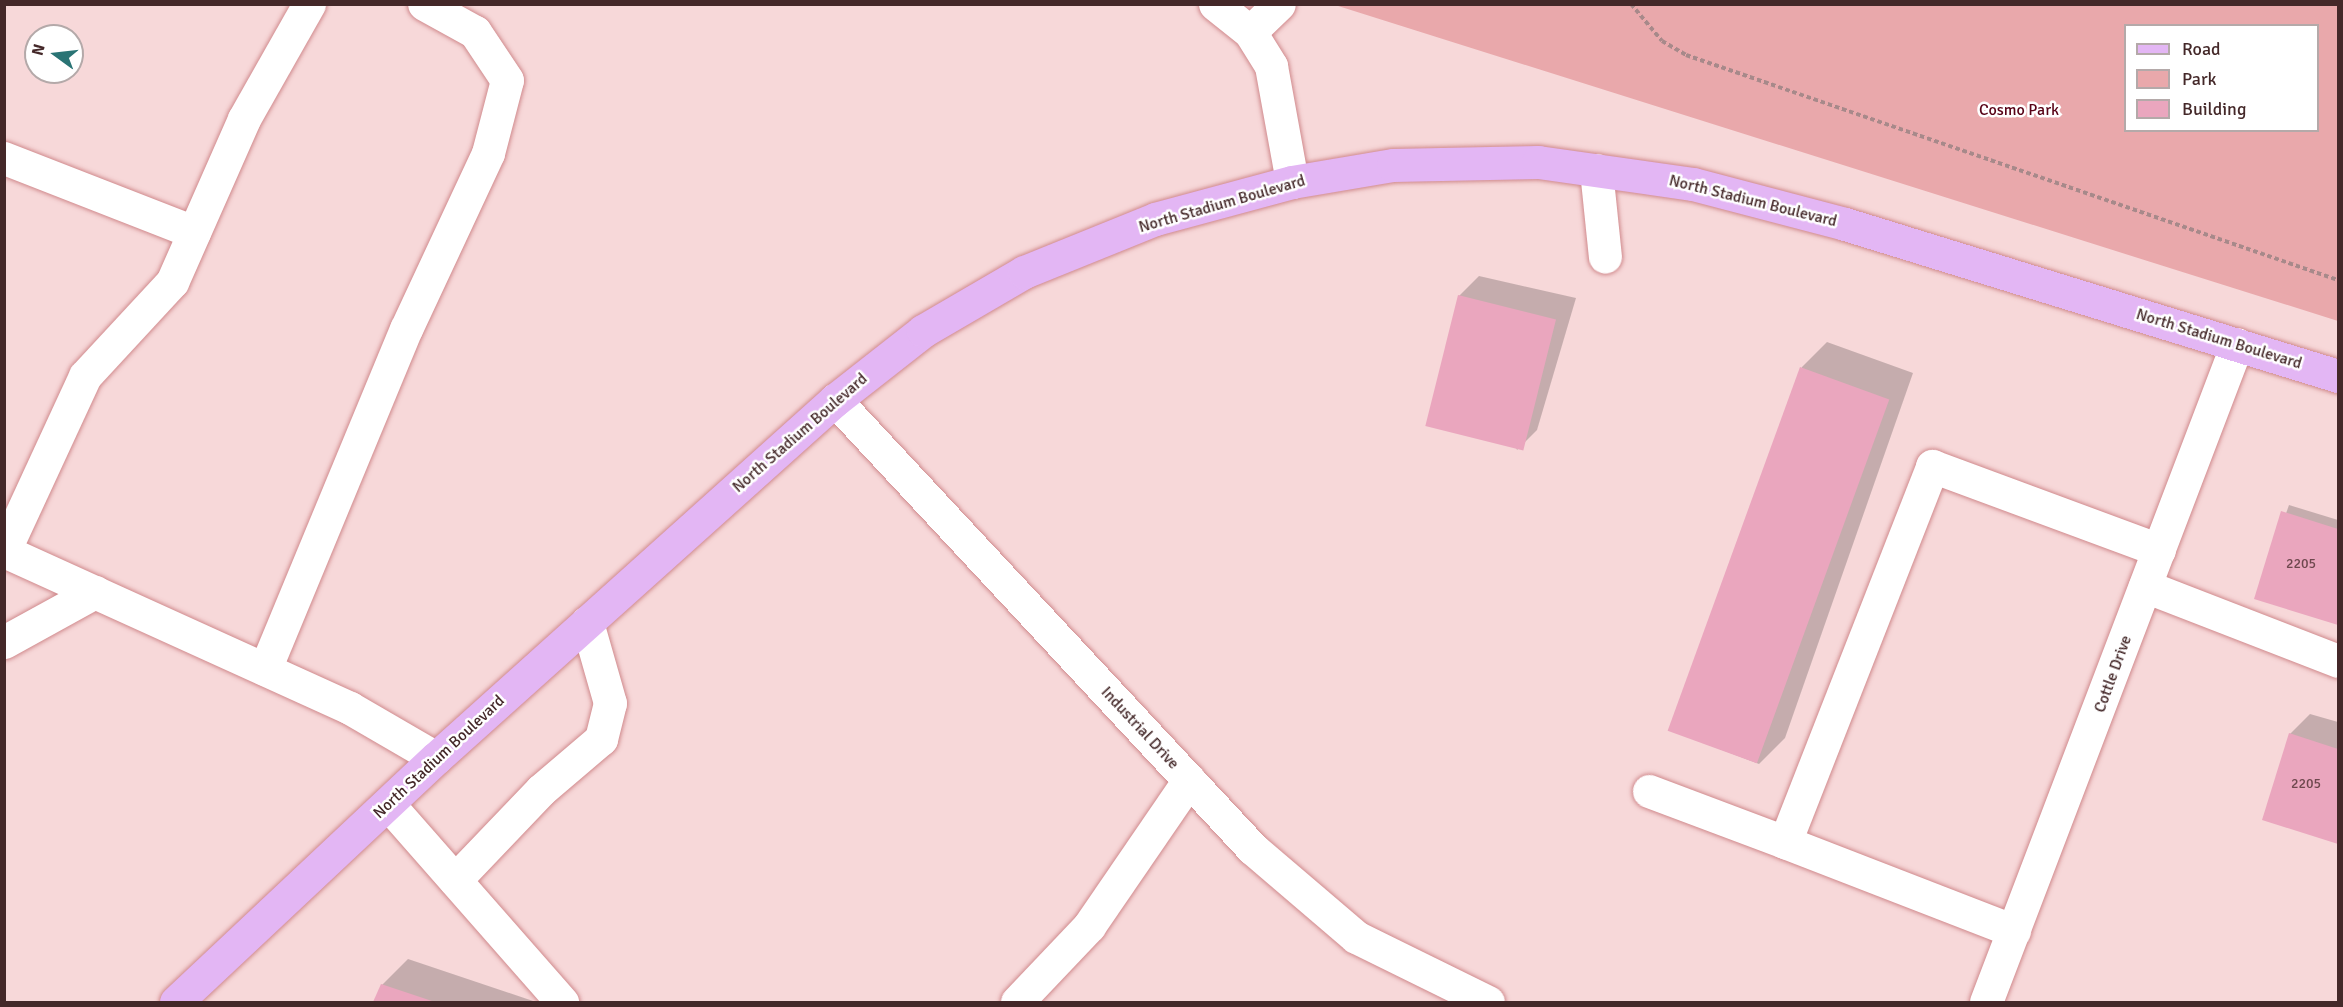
<!DOCTYPE html>
<style>
body{margin:0}
#map{position:relative;width:2343px;height:1007px;overflow:hidden;background:#f7d8d9;font-family:Signika,sans-serif}
div>[style]{position:absolute}
.green>*{inset:0;background:#e9a8ab}
.shadow>*{inset:0;background:#0003}
.building>*{inset:0;background:#eaa6be;transform-origin:0 0}
.path>*{height:4px;margin-top:-2px;transform-origin:0;background:repeating-linear-gradient(90deg,#a7898a 0 4.5px,transparent 0 7.5px)}
.roads{filter:drop-shadow(0 0 2px #d08a8d) drop-shadow(0 0 2px #d08a8d)}
.minor>*{height:33px;margin:-16.5px;padding:0 16.5px;transform-origin:16.5px;border-radius:16.5px;background:#fff}
.major>*{height:33px;margin:-16.5px;padding:0 16.5px;transform-origin:16.5px;border-radius:16.5px;background:#e3b6f4}
span{translate:-50% -50%;white-space:nowrap;text-align:center;line-height:1.15;-webkit-text-stroke:5px #fff;paint-order:stroke}
.number-label{font-size:14px;color:#6e484e}
.number-label span{-webkit-text-stroke-width:0}
.park-label{font-size:16px;color:#580317}
.street-label{font-size:16px;color:#442829}
.frame{position:absolute;inset:0;border:6px solid #442829;pointer-events:none}
.legend{position:absolute;left:2124px;top:24px;width:195px;height:108px;box-sizing:border-box;background:#fff;border:2px solid #b4a9a9;margin:0;padding:8px 10px;list-style:none;font-size:18px;color:#442829}
.legend li{display:flex;align-items:center;gap:12px;height:30px}
.legend b{width:30px;border:2px solid #b4a9a9}
.north{position:absolute;left:24px;top:24px;width:60px;height:60px;box-sizing:border-box;background:#fff;border:2px solid #b4a9a9;border-radius:50%;rotate:285deg;font-size:16px;font-weight:700;line-height:24px;text-align:center;color:#442829}
.north::after{content:'';display:block;margin:auto;width:21px;height:27px;background:#2a7475;clip-path:polygon(50% 0,100% 100%,50% 72%,0 100%)}
</style>
<div id="map">
<div class="green">
<i style="clip-path:polygon(evenodd,1335px 5px,2338px 5px,2338px 321px,1335px 5px,2126px 26px,2318px 26px,2318px 130px,2126px 130px,2126px 26px)"></i>
</div>
<div class="shadow">
<i style="clip-path:polygon(1479px 276px,1576px 298px,1537px 430px,1517px 450px,1459px 296px)"></i>
<i style="clip-path:polygon(1827px 342px,1913px 373px,1785px 738px,1759px 764px,1670px 730px,1802px 367px)"></i>
<i style="clip-path:polygon(2289px 505px,2338px 520px,2338px 623px,2256px 598px)"></i>
<i style="clip-path:polygon(2310px 714px,2338px 722px,2338px 842px,2263px 819px,2290px 734px)"></i>
<i style="clip-path:polygon(408px 959px,536px 1002px,375px 1002px,382px 985px)"></i>
</div>
<div class="building">
<i style="left:1458px;top:295px;width:101px;height:135px;rotate:14deg"></i>
<i style="left:1800px;top:367px;width:95px;height:387px;rotate:20deg"></i>
<i style="clip-path:polygon(2281px 511px,2338px 529px,2338px 625px,2254px 599px)"></i>
<i style="clip-path:polygon(2289px 733px,2338px 749px,2338px 844px,2262px 820px)"></i>
<i style="clip-path:polygon(381px 984px,435px 1002px,373px 1002px)"></i>
</div>
<div class="path">
<i style="left:1631px;top:4px;width:48px;rotate:50deg"></i>
<i style="left:1662px;top:41px;width:28px;rotate:30deg"></i>
<i style="left:1686px;top:55px;width:690px;rotate:19.04deg"></i>
</div>
<div class="roads">
<div class="minor">
<i style="left:309px;top:4px;width:132px;rotate:119.5deg"></i>
<i style="left:244px;top:119px;width:178px;rotate:113.8deg"></i>
<i style="left:172px;top:282px;width:128px;rotate:132.8deg"></i>
<i style="left:85px;top:376px;width:193px;rotate:114.8deg"></i>
<i style="left:4px;top:551px;width:380px;rotate:24.4deg"></i>
<i style="left:350px;top:708px;width:99px;rotate:30.2deg"></i>
<i style="left:1215px;top:4px;width:45px;rotate:38.7deg"></i>
<i style="left:1250px;top:32px;width:40px;rotate:58deg"></i>
<i style="left:1271px;top:66px;width:118px;rotate:79.7deg"></i>
<i style="left:1250px;top:32px;width:40px;rotate:-44deg"></i>
<i style="left:4px;top:158px;width:204px;rotate:21.3deg"></i>
<i style="left:1596px;top:170px;width:87px;rotate:84.1deg"></i>
<i style="left:835px;top:400px;width:613px;rotate:47.05deg"></i>
<i style="left:1253px;top:849px;width:135px;rotate:40.5deg"></i>
<i style="left:1356px;top:937px;width:147px;rotate:26.2deg"></i>
<i style="left:2145px;top:586px;width:207px;rotate:21.2deg"></i>
<i style="left:4px;top:642px;width:104px;rotate:-28.8deg"></i>
<i style="left:265px;top:669px;width:368px;rotate:-67.5deg"></i>
<i style="left:406px;top:329px;width:194px;rotate:-65deg"></i>
<i style="left:488px;top:153px;width:75px;rotate:-75.4deg"></i>
<i style="left:507px;top:80px;width:58px;rotate:-123.7deg"></i>
<i style="left:475px;top:32px;width:58px;rotate:-151.2deg"></i>
<i style="left:1649px;top:791px;width:145px;rotate:20.6deg"></i>
<i style="left:388px;top:804px;width:264px;rotate:48.7deg"></i>
<i style="left:455px;top:880px;width:124px;rotate:-46.3deg"></i>
<i style="left:541px;top:790px;width:79px;rotate:-40.4deg"></i>
<i style="left:601px;top:739px;width:37px;rotate:-76deg"></i>
<i style="left:610px;top:703px;width:84px;rotate:-105.9deg"></i>
<i style="left:2014px;top:931px;width:246px;rotate:-158.8deg"></i>
<i style="left:1785px;top:842px;width:404px;rotate:-68.6deg"></i>
<i style="left:1932px;top:466px;width:242px;rotate:20.3deg"></i>
<i style="left:1017px;top:1002px;width:105px;rotate:-46.5deg"></i>
<i style="left:1089px;top:926px;width:177px;rotate:-55.6deg"></i>
<i style="left:1986px;top:1002px;width:704px;rotate:-69.12deg"></i>
</div>
<div class="major">
<i style="left:176px;top:1002px;width:357px;rotate:-43.2deg"></i>
<i style="left:436px;top:758px;width:536px;rotate:-41.9deg"></i>
<i style="left:835px;top:400px;width:112px;rotate:-38.1deg"></i>
<i style="left:923px;top:331px;width:117px;rotate:-30.3deg"></i>
<i style="left:1024px;top:272px;width:141px;rotate:-22deg"></i>
<i style="left:1155px;top:219px;width:142px;rotate:-15.1deg"></i>
<i style="left:1292px;top:182px;width:102px;rotate:-9.6deg"></i>
<i style="left:1393px;top:165px;width:145px;rotate:-1.2deg"></i>
<i style="left:1538px;top:162px;width:157px;rotate:8.1deg"></i>
<i style="left:1693px;top:184px;width:157px;rotate:14.7deg"></i>
<i style="left:1845px;top:224px;width:516px;rotate:17.14deg"></i>
</div>
</div>
<div class="number-label">
<span style="left:2301px;top:564px">2205</span>
<span style="left:2306px;top:784px">2205</span>
</div>
<div class="park-label">
<span style="left:2019px;top:110px">Cosmo Park</span>
</div>
<div class="street-label">
<span style="left:1753px;top:201px;rotate:14deg">North Stadium Boulevard</span>
<span style="left:1222px;top:204px;rotate:-16deg">North Stadium Boulevard</span>
<span style="left:2219px;top:339px;rotate:17deg">North Stadium Boulevard</span>
<span style="left:800px;top:433px;rotate:-41deg">North Stadium Boulevard</span>
<span style="left:2113px;top:674px;rotate:-70deg">Cottle Drive</span>
<span style="left:1140px;top:728px;rotate:47deg">Industrial Drive</span>
<span style="left:439px;top:757px;rotate:-43deg">North Stadium Boulevard</span>
</div>
<div class="frame"></div>
<ul class="legend">
<li><b style="height:8px;background:#e3b6f4"></b>Road</li>
<li><b style="height:16px;background:#e9a8ab"></b>Park</li>
<li><b style="height:16px;background:#eaa6be"></b>Building</li>
</ul>
<div class="north">N</div>
</div>
